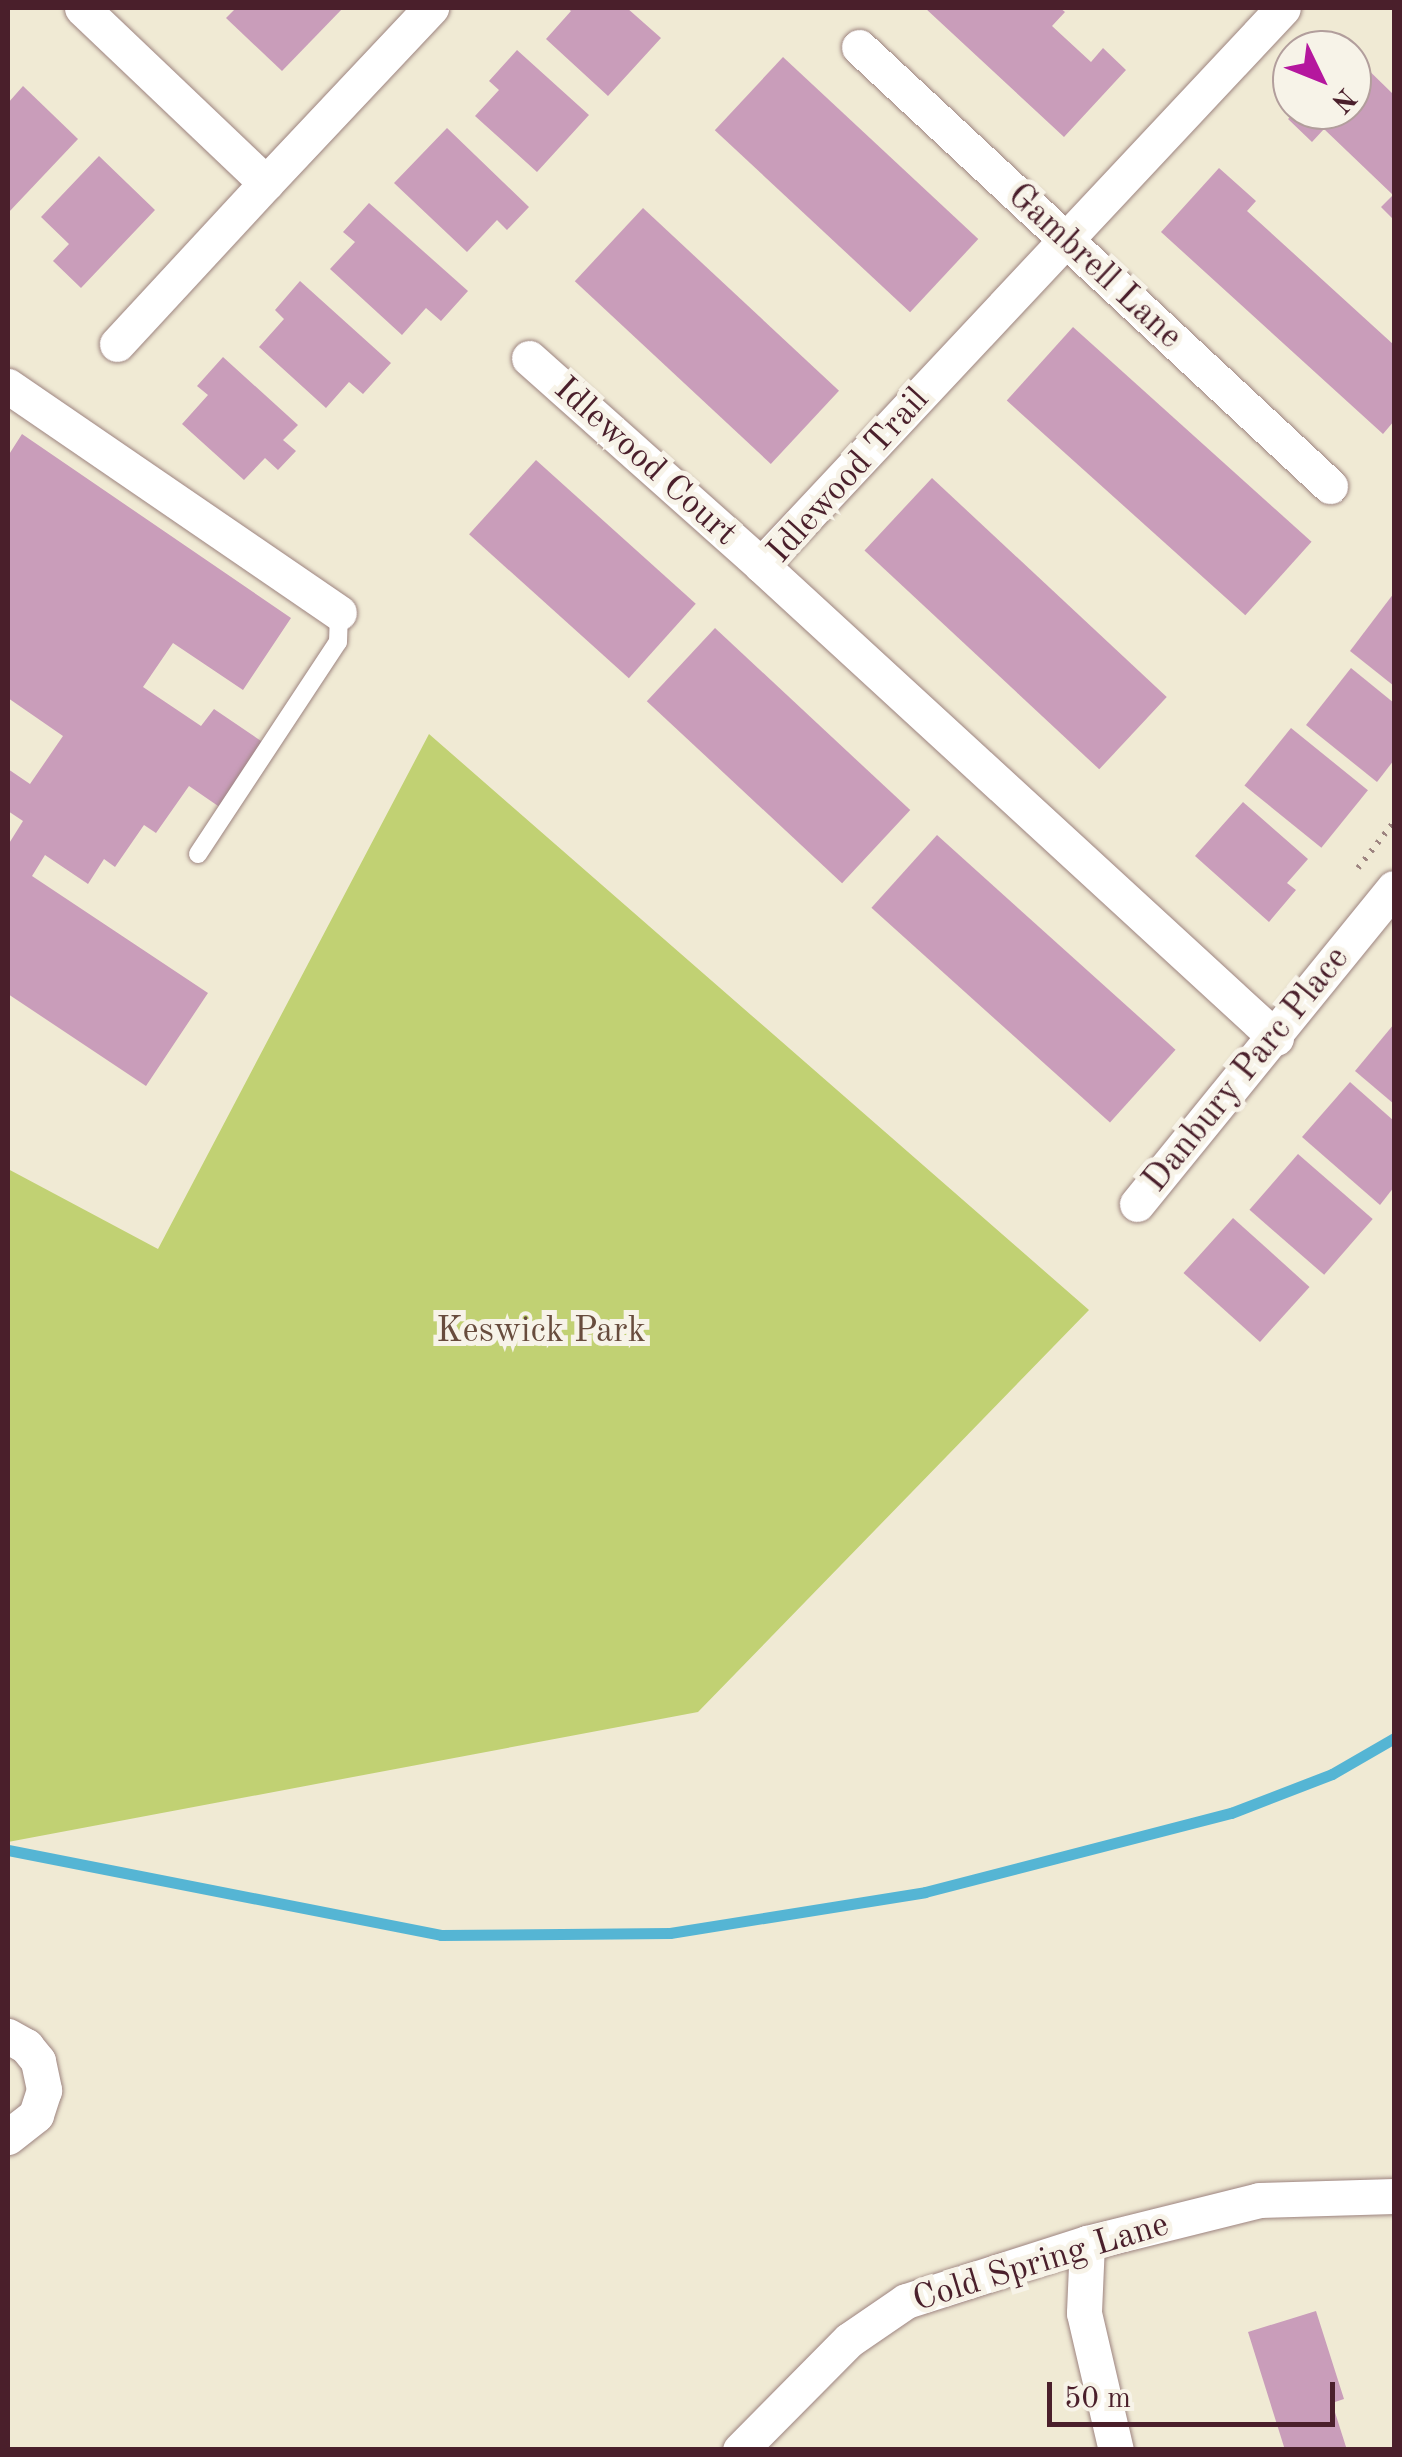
<!DOCTYPE html>
<style>
body{margin:0}
#map{position:relative;width:1402px;height:2457px;overflow:hidden;background:#f0ead4;font-family:"Old Standard TT",serif}
div>[style]{position:absolute}
.green>*{inset:0;background:#c1d173}
.stream>*{height:11px;margin:-5.5px;padding:0 5.5px;transform-origin:5.5px;border-radius:5.5px;background:#55b5d4}
.building>*{inset:0;background:#c99dba;transform-origin:0 0}
.path>*{height:6px;margin-top:-3px;transform-origin:0;background:repeating-linear-gradient(90deg,#9d8480 0 2.5px,transparent 0 10.5px)}
.roads{filter:drop-shadow(0 0 2px #9d8480) drop-shadow(0 0 2px #9d8480)}
.lane>*{height:18px;margin:-9px;padding:0 9px;transform-origin:9px;border-radius:9px;background:#fff}
.street>*{height:35px;margin:-17.5px;padding:0 17.5px;transform-origin:17.5px;border-radius:17.5px;background:#fff}
span{translate:-50% -50%;white-space:nowrap;text-align:center;line-height:1.15;-webkit-text-stroke:10px #f7f3e8;paint-order:stroke}
.street-label{font-size:35px;color:#4a1f2b}
.park-label{font-size:35px;color:#684c3d}
.frame{position:absolute;inset:0;border:10px solid #4a1f2b;pointer-events:none}
.north{position:absolute;left:1272px;top:30px;width:100px;height:100px;box-sizing:border-box;background:#f7f3e8;border:2px solid #b29e9c;border-radius:50%;rotate:133deg;font-size:28px;font-weight:700;line-height:40px;text-align:center;color:#4a1f2b}
.north::after{content:'';display:block;margin:auto;width:35px;height:45px;background:#b5179e;clip-path:polygon(50% 0,100% 100%,50% 72%,0 100%)}
.scale{position:absolute;left:1047px;top:2382px;width:288px;height:45px;box-sizing:border-box;border:5px solid #4a1f2b;border-top:0;padding-left:12px;font-size:30px;line-height:35px;white-space:nowrap;color:#4a1f2b;-webkit-text-stroke:8px #f7f3e8;paint-order:stroke}
</style>
<div id="map">
<div class="green">
<i style="clip-path:polygon(429px 734px,1089px 1310px,698px 1712px,8px 1842px,8px 1169px,158px 1249px)"></i>
</div>
<div class="stream">
<i style="left:8px;top:1850px;width:441px;rotate:11.1deg"></i>
<i style="left:441px;top:1935px;width:229px;rotate:-0.5deg"></i>
<i style="left:670px;top:1933px;width:258px;rotate:-9.1deg"></i>
<i style="left:925px;top:1892px;width:316px;rotate:-14.5deg"></i>
<i style="left:1231px;top:1813px;width:108px;rotate:-21.1deg"></i>
<i style="left:1332px;top:1774px;width:72px;rotate:-30.1deg"></i>
</div>
<div class="building">
<i style="clip-path:polygon(236px 8px,343px 8px,282px 71px,226px 18px)"></i>
<i style="clip-path:polygon(567px 8px,627px 8px,661px 38px,608px 96px,546px 39px,571px 11px)"></i>
<i style="clip-path:polygon(925px 8px,1060px 8px,1065px 12px,1052px 26px,1091px 62px,1103px 48px,1126px 70px,1064px 137px)"></i>
<i style="clip-path:polygon(517px 50px,589px 115px,537px 172px,475px 116px,499px 90px,489px 81px)"></i>
<i style="clip-path:polygon(1352px 54px,1394px 95px,1394px 220px,1381px 207px,1393px 195px,1324px 129px,1312px 142px,1288px 119px,1297px 110px,1352px 110px)"></i>
<i style="left:783px;top:57px;width:267px;height:100px;rotate:43deg"></i>
<i style="clip-path:polygon(23px 86px,78px 139px,8px 213px,8px 103px)"></i>
<i style="clip-path:polygon(447px 128px,529px 207px,507px 230px,497px 220px,467px 252px,394px 183px)"></i>
<i style="clip-path:polygon(99px 156px,155px 210px,81px 288px,53px 261px,69px 244px,41px 217px)"></i>
<i style="clip-path:polygon(1219px 168px,1256px 201px,1247px 211px,1394px 345px,1394px 421px,1383px 434px,1161px 232px)"></i>
<i style="clip-path:polygon(369px 203px,468px 291px,441px 321px,426px 308px,402px 335px,330px 269px,355px 242px,343px 232px)"></i>
<i style="left:643px;top:208px;width:268px;height:100px;rotate:43deg"></i>
<i style="clip-path:polygon(300px 281px,391px 363px,363px 394px,349px 382px,326px 408px,259px 347px,284px 319px,275px 310px)"></i>
<i style="left:1073px;top:327px;width:321px;height:99px;rotate:42deg"></i>
<i style="clip-path:polygon(223px 357px,298px 425px,283px 440px,296px 451px,278px 470px,265px 458px,244px 480px,182px 424px,208px 395px,197px 386px)"></i>
<i style="clip-path:polygon(22px 434px,291px 618px,243px 690px,173px 643px,143px 687px,201px 726px,214px 709px,264px 743px,221px 808px,189px 786px,156px 833px,144px 825px,115px 867px,104px 859px,88px 884px,45px 855px,32px 876px,208px 993px,146px 1086px,8px 994px,8px 845px,23px 821px,8px 811px,8px 769px,30px 784px,63px 736px,8px 698px,8px 456px)"></i>
<i style="left:536px;top:460px;width:215px;height:100px;rotate:42deg"></i>
<i style="left:932px;top:478px;width:321px;height:99px;rotate:43deg"></i>
<i style="clip-path:polygon(1394px 593px,1394px 686px,1350px 651px)"></i>
<i style="left:715px;top:628px;width:267px;height:100px;rotate:43deg"></i>
<i style="clip-path:polygon(1351px 668px,1394px 703px,1394px 760px,1377px 782px,1306px 725px)"></i>
<i style="left:1291px;top:728px;width:99px;height:74px;rotate:39deg"></i>
<i style="clip-path:polygon(1243px 802px,1308px 859px,1287px 883px,1296px 890px,1269px 922px,1195px 856px)"></i>
<i style="left:937px;top:835px;width:321px;height:98px;rotate:42deg"></i>
<i style="clip-path:polygon(1394px 1024px,1394px 1104px,1355px 1071px)"></i>
<i style="clip-path:polygon(1350px 1082px,1394px 1121px,1394px 1187px,1380px 1205px,1302px 1137px)"></i>
<i style="left:1298px;top:1154px;width:99px;height:74px;rotate:41deg"></i>
<i style="left:1233px;top:1218px;width:103px;height:74px;rotate:42deg"></i>
<i style="clip-path:polygon(1316px 2311px,1344px 2399px,1332px 2403px,1347px 2450px,1285px 2450px,1248px 2332px)"></i>
</div>
<div class="path">
<i style="left:1358px;top:868px;width:58px;rotate:-52deg"></i>
</div>
<div class="roads">
<div class="lane">
<i style="left:198px;top:854px;width:254px;rotate:-56.6deg"></i>
<i style="left:338px;top:642px;width:29px;rotate:-88deg"></i>
</div>
<div class="street">
<i style="left:82px;top:8px;width:254px;rotate:43.6deg"></i>
<i style="left:266px;top:183px;width:241px;rotate:-46.7deg"></i>
<i style="left:859px;top:47px;width:644px;rotate:42.99deg"></i>
<i style="left:117px;top:344px;width:219px;rotate:-47.2deg"></i>
<i style="left:529px;top:358px;width:311px;rotate:41.7deg"></i>
<i style="left:8px;top:386px;width:401px;rotate:34.4deg"></i>
<i style="left:1276px;top:1038px;width:699px;rotate:-137.43deg"></i>
<i style="left:761px;top:565px;width:763px;rotate:-46.86deg"></i>
<i style="left:1137px;top:1204px;width:407px;rotate:-50.9deg"></i>
<i style="left:8px;top:2036px;width:21px;rotate:29deg"></i>
<i style="left:26px;top:2046px;width:19px;rotate:51deg"></i>
<i style="left:38px;top:2061px;width:30px;rotate:78deg"></i>
<i style="left:44px;top:2090px;width:26px;rotate:108deg"></i>
<i style="left:36px;top:2115px;width:36px;rotate:142deg"></i>
<i style="left:1087px;top:2243px;width:70px;rotate:92.5deg"></i>
<i style="left:1084px;top:2313px;width:141px;rotate:76.9deg"></i>
<i style="left:740px;top:2450px;width:155px;rotate:-45.3deg"></i>
<i style="left:849px;top:2340px;width:69px;rotate:-34.4deg"></i>
<i style="left:906px;top:2301px;width:190px;rotate:-17.8deg"></i>
<i style="left:1087px;top:2243px;width:177px;rotate:-14deg"></i>
<i style="left:1259px;top:2200px;width:135px;rotate:-1.7deg"></i>
</div>
</div>
<div class="street-label">
<span style="left:1094px;top:267px;rotate:43deg">Gambrell Lane</span>
<span style="left:645px;top:462px;rotate:42deg">Idlewood Court</span>
<span style="left:849px;top:476px;rotate:-48deg">Idlewood Trail</span>
<span style="left:1247px;top:1070px;rotate:-51deg">Danbury Parc Place</span>
<span style="left:1041px;top:2263px;rotate:-17deg">Cold Spring Lane</span>
</div>
<div class="park-label">
<span style="left:541px;top:1332px">Keswick Park</span>
</div>
<div class="frame"></div>
<div class="north">N</div>
<div class="scale">50 m</div>
</div>
